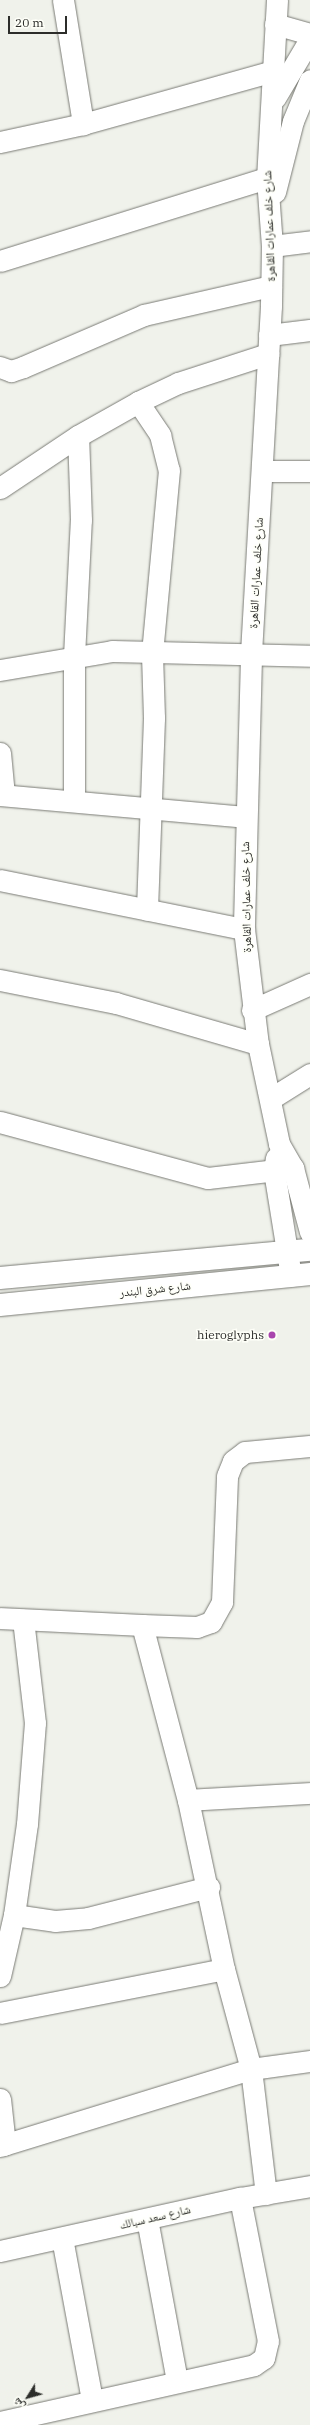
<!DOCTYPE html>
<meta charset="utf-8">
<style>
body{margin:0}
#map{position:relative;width:310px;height:2425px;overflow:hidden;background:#f0f2eb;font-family:"IBM Plex Serif","Noto Naskh Arabic",serif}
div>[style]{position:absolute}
.roads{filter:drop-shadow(0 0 1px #7a7b75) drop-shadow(0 0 1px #7a7b75)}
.minor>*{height:21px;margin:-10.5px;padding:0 10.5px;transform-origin:10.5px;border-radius:10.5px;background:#fff}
.major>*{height:22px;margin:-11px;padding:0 11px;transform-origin:11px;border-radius:11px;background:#fff}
.dots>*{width:11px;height:11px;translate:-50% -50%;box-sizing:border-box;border:2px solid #fefff8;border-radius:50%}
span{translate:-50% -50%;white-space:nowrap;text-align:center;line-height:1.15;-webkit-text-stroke:3px #fefff8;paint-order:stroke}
.street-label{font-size:12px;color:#2c2d2a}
.poi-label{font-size:12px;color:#2c2d2a}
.right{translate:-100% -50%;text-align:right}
.north{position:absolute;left:8px;top:2377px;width:40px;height:40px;-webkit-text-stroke:3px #fefff8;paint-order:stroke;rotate:233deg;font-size:11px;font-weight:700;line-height:16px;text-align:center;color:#2c2d2a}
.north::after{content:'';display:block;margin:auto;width:14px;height:18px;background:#2c2d2a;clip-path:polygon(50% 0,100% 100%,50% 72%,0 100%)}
.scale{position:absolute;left:8px;top:16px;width:59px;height:18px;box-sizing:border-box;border:2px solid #2c2d2a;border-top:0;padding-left:5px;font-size:12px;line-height:14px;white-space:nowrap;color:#2c2d2a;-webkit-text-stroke:3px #fefff8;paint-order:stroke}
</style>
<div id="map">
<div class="roads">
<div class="minor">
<i style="left:63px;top:0;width:126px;rotate:80.8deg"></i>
<i style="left:277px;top:0;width:178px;rotate:93.2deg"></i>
<i style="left:267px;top:178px;width:68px;rotate:85.8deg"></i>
<i style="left:272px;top:246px;width:60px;rotate:91deg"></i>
<i style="left:271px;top:306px;width:352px;rotate:93.3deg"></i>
<i style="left:251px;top:657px;width:272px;rotate:91.5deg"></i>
<i style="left:244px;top:929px;width:116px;rotate:83.1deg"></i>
<i style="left:258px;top:1044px;width:102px;rotate:78.1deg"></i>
<i style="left:279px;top:1144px;width:28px;rotate:60deg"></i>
<i style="left:293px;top:1168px;width:66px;rotate:75.1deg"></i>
<i style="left:275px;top:24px;width:36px;rotate:16deg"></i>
<i style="left:275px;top:98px;width:69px;rotate:-59.3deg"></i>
<i style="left:0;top:142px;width:85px;rotate:-12.2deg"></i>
<i style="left:83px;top:124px;width:197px;rotate:-15.6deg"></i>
<i style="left:275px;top:192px;width:73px;rotate:-75.8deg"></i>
<i style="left:293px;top:121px;width:44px;rotate:-67.5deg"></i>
<i style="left:272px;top:246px;width:38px;rotate:-7deg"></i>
<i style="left:0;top:261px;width:280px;rotate:-17.3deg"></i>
<i style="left:269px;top:335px;width:41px;rotate:-7deg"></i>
<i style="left:0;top:367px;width:12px;rotate:20deg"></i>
<i style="left:11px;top:371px;width:13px;rotate:-18deg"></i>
<i style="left:23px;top:367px;width:132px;rotate:-23.3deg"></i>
<i style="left:144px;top:315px;width:130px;rotate:-12.9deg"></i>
<i style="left:138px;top:402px;width:40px;rotate:56deg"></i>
<i style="left:160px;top:435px;width:36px;rotate:76deg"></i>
<i style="left:169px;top:470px;width:185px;rotate:95.3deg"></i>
<i style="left:152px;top:654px;width:64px;rotate:88.2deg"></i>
<i style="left:154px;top:718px;width:192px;rotate:92.1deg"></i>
<i style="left:262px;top:471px;width:48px"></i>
<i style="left:0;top:488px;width:94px;rotate:-33.7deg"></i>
<i style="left:78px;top:436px;width:69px;rotate:-29.5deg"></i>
<i style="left:138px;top:402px;width:44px;rotate:-25.4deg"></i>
<i style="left:178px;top:383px;width:95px;rotate:-17.9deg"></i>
<i style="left:0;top:670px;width:114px;rotate:-9.6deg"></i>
<i style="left:112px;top:651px;width:198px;rotate:1.4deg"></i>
<i style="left:0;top:753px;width:42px;rotate:84.6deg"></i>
<i style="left:0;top:795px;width:246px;rotate:5.1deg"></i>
<i style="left:74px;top:801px;width:145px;rotate:-90deg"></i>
<i style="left:74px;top:656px;width:136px;rotate:-87.1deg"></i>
<i style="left:81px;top:520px;width:84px;rotate:-92deg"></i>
<i style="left:0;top:880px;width:249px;rotate:11.4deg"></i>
<i style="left:0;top:980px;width:118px;rotate:11.2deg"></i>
<i style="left:116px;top:1003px;width:148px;rotate:16.1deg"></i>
<i style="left:252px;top:1010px;width:64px;rotate:-24.1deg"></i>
<i style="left:270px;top:1099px;width:47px;rotate:-32deg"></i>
<i style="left:0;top:1122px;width:215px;rotate:15.1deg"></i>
<i style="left:208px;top:1178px;width:86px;rotate:-6.7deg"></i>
<i style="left:276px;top:1158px;width:13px;rotate:99deg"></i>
<i style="left:274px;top:1171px;width:106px;rotate:80.8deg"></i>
<i style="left:0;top:1618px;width:142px;rotate:2.8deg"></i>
<i style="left:142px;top:1625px;width:181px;rotate:75.3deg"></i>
<i style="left:188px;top:1800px;width:173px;rotate:78deg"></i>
<i style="left:224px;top:1969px;width:104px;rotate:74.9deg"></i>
<i style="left:251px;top:2069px;width:126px;rotate:83.2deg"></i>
<i style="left:142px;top:1625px;width:55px;rotate:2.1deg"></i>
<i style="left:197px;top:1627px;width:15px;rotate:-20deg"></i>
<i style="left:211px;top:1622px;width:23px;rotate:-61deg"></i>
<i style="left:222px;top:1602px;width:126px;rotate:-87.7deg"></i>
<i style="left:227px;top:1476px;width:16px;rotate:-68deg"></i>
<i style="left:233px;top:1461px;width:15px;rotate:-37deg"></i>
<i style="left:245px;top:1452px;width:65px;rotate:-5.3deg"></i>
<i style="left:188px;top:1800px;width:122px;rotate:-3.3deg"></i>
<i style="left:14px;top:1915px;width:41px;rotate:8.3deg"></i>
<i style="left:55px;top:1921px;width:33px;rotate:-5deg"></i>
<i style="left:88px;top:1918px;width:125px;rotate:-14.4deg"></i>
<i style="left:0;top:1976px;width:63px;rotate:-77.1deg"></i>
<i style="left:14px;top:1915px;width:92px;rotate:-81.9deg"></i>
<i style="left:27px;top:1824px;width:101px;rotate:-85.5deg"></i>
<i style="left:35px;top:1723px;width:104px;rotate:-96.6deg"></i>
<i style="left:0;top:2013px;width:228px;rotate:-11.1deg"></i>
<i style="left:0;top:2099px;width:46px;rotate:83.8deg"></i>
<i style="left:0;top:2146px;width:263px;rotate:-17.1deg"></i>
<i style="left:251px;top:2069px;width:60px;rotate:-7.7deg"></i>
<i style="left:147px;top:2219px;width:165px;rotate:79.5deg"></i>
<i style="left:62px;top:2238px;width:165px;rotate:79.5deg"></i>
<i style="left:0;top:2251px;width:246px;rotate:-12.5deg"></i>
<i style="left:240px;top:2198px;width:71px;rotate:-9.7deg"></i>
<i style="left:0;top:2422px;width:260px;rotate:-12.6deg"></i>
<i style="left:254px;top:2365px;width:12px;rotate:-35deg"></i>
<i style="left:264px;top:2358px;width:17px;rotate:-77deg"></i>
<i style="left:268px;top:2341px;width:146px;rotate:-101.1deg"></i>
</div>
<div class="major">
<i style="left:0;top:1278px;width:311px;rotate:-5.2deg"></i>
<i style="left:0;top:1305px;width:312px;rotate:-5.7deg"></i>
</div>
</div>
<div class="dots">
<i style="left:272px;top:1335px;background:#a946ad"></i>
</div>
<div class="street-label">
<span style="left:269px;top:226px;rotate:-92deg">شارع خلف عمارات القاهرة</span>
<span style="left:256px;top:573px;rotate:-87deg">شارع خلف عمارات القاهرة</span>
<span style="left:246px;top:897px;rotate:-91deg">شارع خلف عمارات القاهرة</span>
<span style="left:155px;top:1289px;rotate:-6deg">شارع شرق البندر</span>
<span style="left:155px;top:2217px;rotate:-13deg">شارع سعد سبالك</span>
</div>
<div class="poi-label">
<span class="right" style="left:264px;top:1335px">hieroglyphs</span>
</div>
<div class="north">ش</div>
<div class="scale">20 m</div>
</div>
